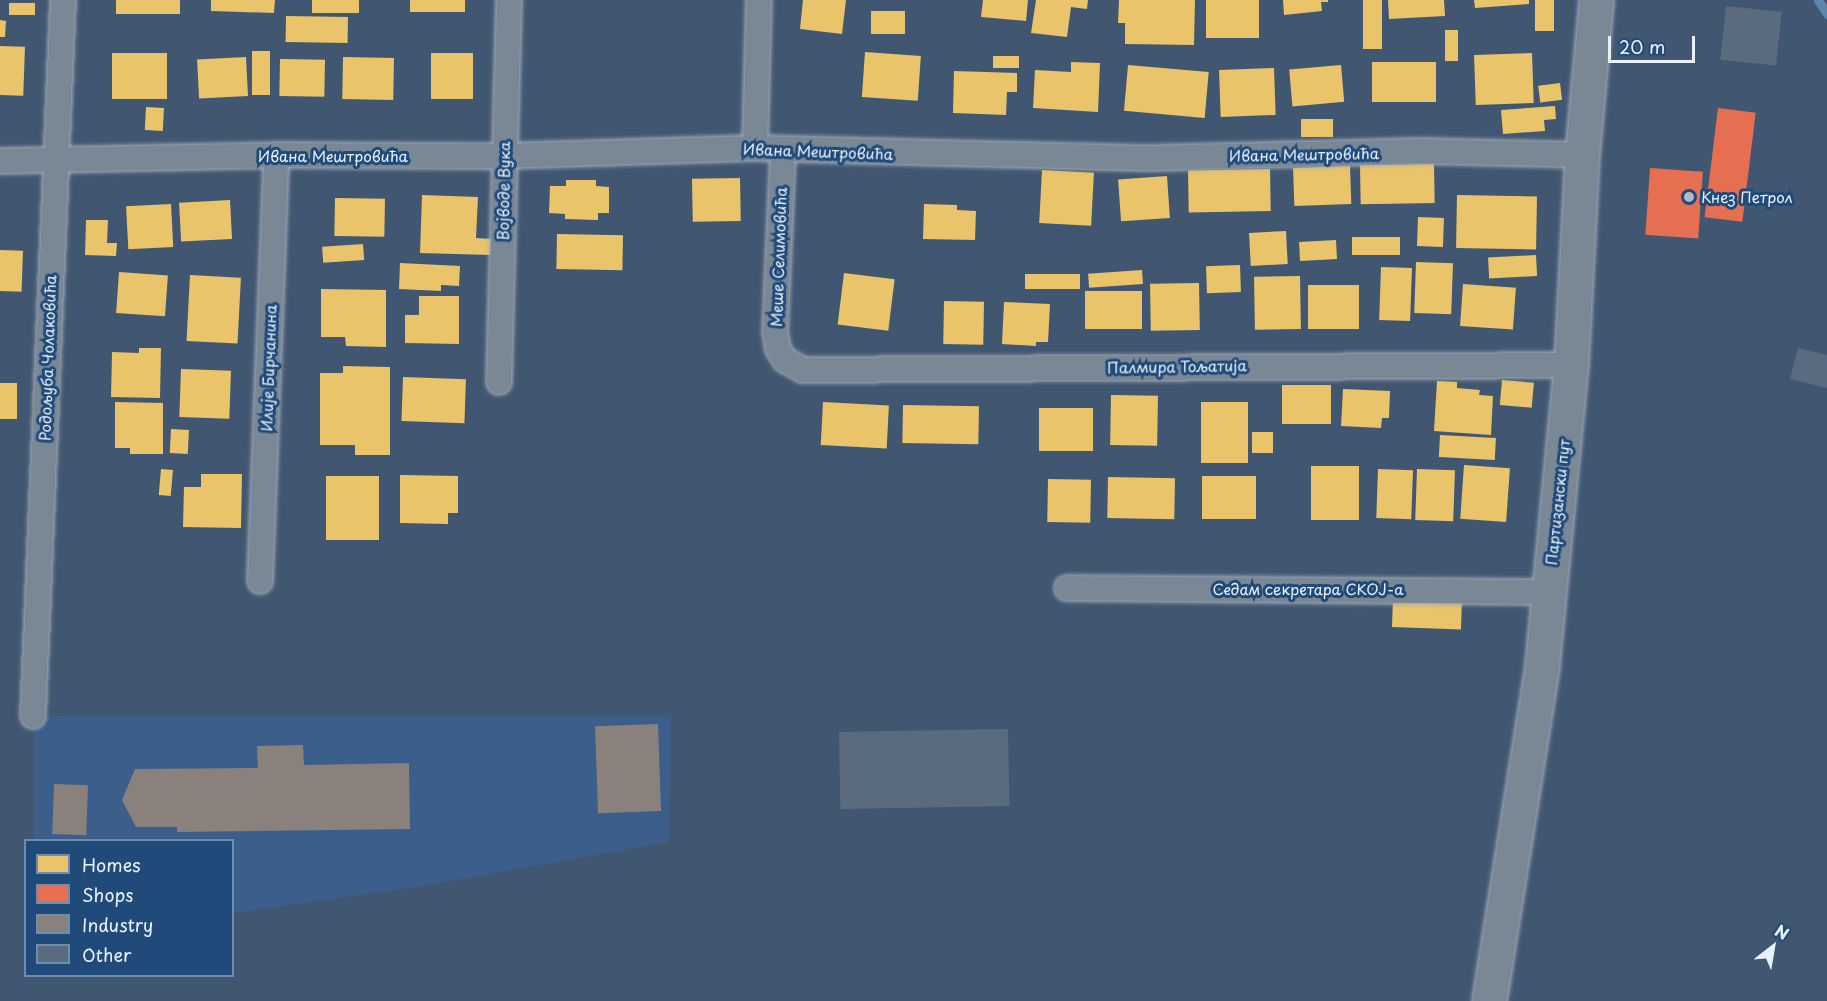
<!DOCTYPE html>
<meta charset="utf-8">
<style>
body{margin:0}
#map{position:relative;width:1827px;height:1001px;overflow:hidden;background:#415771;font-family:"Playpen Sans",sans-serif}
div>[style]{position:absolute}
.built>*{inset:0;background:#3b5e8a}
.homes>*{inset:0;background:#e9c46a;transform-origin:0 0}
.shops>*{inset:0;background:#e76f51;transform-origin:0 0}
.industry>*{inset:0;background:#8a817c;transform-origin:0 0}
.stream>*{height:9px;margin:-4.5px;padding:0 4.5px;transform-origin:4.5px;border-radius:4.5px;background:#5e85ac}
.building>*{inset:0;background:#5b6b7f;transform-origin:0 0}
.roads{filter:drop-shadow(0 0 2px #a0abb8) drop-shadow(0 0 2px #a0abb8)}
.street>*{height:24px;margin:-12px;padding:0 12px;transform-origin:12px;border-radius:12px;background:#7a8795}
.secondary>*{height:33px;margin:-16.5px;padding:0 16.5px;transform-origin:16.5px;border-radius:16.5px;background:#7a8795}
.dots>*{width:16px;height:16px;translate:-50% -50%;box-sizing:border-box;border:3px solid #1f4a7a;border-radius:50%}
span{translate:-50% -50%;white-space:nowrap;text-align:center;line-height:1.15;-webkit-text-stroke:6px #1f4a7a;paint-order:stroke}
.street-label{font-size:15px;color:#e8f1f8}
.poi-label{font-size:15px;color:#e8f1f8}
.left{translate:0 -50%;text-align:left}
.legend{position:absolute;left:24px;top:839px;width:210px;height:138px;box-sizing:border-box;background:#1f4a7a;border:2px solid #6f8dac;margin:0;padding:8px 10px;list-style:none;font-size:18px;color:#e8f1f8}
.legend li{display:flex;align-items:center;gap:12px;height:30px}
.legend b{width:30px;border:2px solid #6f8dac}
.north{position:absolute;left:1743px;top:917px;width:60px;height:60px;-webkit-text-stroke:4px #1f4a7a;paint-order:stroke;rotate:31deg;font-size:16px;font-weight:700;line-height:24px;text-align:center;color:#e8f1f8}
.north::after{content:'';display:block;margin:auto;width:21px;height:27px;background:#e8f1f8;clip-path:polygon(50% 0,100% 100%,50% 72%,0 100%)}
.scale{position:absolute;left:1608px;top:36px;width:87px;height:27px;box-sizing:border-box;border:3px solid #e8f1f8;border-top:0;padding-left:8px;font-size:18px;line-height:21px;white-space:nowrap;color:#e8f1f8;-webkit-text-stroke:4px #1f4a7a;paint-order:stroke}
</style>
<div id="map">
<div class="built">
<i style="clip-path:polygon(33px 716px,671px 717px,669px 842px,416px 887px,233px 913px,232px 840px,34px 840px)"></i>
</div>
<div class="homes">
<i style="left:116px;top:0;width:64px;height:14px"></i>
<i style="clip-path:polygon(211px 0,275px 0,274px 13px,211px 11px)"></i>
<i style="left:312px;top:0;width:47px;height:13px"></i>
<i style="left:410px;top:0;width:55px;height:12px"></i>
<i style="clip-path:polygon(803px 0,846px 0,842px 34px,800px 29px)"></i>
<i style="clip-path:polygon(983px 0,1028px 0,1026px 21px,981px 17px)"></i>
<i style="clip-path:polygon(1036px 0,1088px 0,1087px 9px,1071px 7px,1067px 37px,1031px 33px)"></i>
<i style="clip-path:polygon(1119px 0,1195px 0,1194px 45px,1125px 44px,1125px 23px,1118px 23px)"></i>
<i style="left:1206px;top:0;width:53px;height:38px"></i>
<i style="clip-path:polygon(1283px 0,1328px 0,1328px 2px,1321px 2px,1322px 11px,1284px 15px)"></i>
<i style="left:1363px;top:0;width:19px;height:49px"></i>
<i style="clip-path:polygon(1388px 0,1444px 0,1445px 16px,1389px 19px)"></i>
<i style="clip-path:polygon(1474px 0,1529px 0,1529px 4px,1475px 8px)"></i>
<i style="left:1535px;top:0;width:19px;height:31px"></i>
<i style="left:9px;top:3px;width:26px;height:12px"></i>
<i style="left:871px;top:11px;width:34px;height:23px"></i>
<i style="left:286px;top:16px;width:62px;height:26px;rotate:1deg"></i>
<i style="clip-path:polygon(0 20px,6px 21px,5px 37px,0 37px)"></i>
<i style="left:1445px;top:30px;width:13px;height:31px"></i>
<i style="left:0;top:46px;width:25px;height:49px;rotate:2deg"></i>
<i style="left:252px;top:51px;width:18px;height:44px"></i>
<i style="left:865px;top:52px;width:56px;height:45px;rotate:4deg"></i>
<i style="left:112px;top:53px;width:55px;height:46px"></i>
<i style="left:431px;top:53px;width:42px;height:46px"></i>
<i style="left:1532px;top:53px;width:50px;height:58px;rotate:88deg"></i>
<i style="left:993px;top:56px;width:26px;height:12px"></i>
<i style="left:246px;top:57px;width:39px;height:49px;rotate:87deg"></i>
<i style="left:343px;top:57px;width:51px;height:42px;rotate:1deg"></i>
<i style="left:280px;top:59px;width:45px;height:37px;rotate:1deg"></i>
<i style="clip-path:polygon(1071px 62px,1100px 63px,1098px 112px,1033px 108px,1035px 70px,1071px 72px)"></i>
<i style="left:1372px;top:62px;width:64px;height:40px"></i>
<i style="left:1128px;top:65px;width:81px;height:46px;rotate:5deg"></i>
<i style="left:1341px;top:65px;width:37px;height:52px;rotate:85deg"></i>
<i style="left:1274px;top:68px;width:47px;height:55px;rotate:88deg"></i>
<i style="clip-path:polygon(954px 71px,1017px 73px,1017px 92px,1007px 92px,1006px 115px,953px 113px)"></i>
<i style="left:1560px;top:83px;width:17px;height:22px;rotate:83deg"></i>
<i style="clip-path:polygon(1555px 106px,1556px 119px,1544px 120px,1545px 131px,1503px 134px,1501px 110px)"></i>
<i style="left:146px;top:107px;width:18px;height:23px;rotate:3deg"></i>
<i style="left:1333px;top:119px;width:18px;height:32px;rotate:90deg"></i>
<i style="left:1434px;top:164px;width:39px;height:74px;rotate:89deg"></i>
<i style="left:1350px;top:166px;width:38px;height:57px;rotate:88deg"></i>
<i style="left:1270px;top:169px;width:42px;height:82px;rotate:89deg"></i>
<i style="left:1042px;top:170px;width:52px;height:53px;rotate:3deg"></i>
<i style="left:1167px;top:176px;width:42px;height:49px;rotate:86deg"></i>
<i style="left:740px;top:178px;width:43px;height:48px;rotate:89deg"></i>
<i style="clip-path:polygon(566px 180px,596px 180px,596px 186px,609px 187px,609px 213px,598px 213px,598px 220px,565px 219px,565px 214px,549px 213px,550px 186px,566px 186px)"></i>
<i style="clip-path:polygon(422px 195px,478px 197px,476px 238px,492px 239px,491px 255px,420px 253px)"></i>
<i style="left:1457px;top:195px;width:80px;height:53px;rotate:1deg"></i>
<i style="left:335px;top:198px;width:50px;height:38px;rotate:1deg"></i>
<i style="left:230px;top:200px;width:39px;height:51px;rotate:87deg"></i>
<i style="left:171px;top:204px;width:43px;height:45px;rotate:87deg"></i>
<i style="clip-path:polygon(924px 204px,957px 205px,957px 210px,976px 211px,975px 240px,923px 239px)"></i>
<i style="left:1418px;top:217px;width:26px;height:29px;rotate:2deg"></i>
<i style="clip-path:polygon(86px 220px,108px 220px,107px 243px,117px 243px,116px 256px,85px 255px)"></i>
<i style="left:1286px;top:231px;width:33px;height:37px;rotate:87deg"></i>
<i style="left:557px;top:234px;width:66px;height:35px;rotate:1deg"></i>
<i style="left:1352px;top:237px;width:48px;height:18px"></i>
<i style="left:1336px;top:240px;width:19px;height:37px;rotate:87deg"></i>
<i style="left:363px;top:244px;width:16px;height:41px;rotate:86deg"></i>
<i style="left:0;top:250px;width:23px;height:41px;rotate:2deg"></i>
<i style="left:1536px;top:255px;width:21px;height:48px;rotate:87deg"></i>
<i style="left:1416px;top:262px;width:37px;height:51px;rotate:2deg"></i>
<i style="clip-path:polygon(400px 263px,460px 266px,459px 286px,441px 285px,441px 291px,399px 289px)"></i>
<i style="left:1240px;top:265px;width:27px;height:34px;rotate:88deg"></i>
<i style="left:1381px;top:267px;width:31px;height:53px;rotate:2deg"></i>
<i style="left:1142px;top:270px;width:14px;height:54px;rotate:86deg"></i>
<i style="left:119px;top:272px;width:49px;height:41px;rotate:4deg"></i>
<i style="left:844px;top:273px;width:51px;height:52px;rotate:7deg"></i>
<i style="left:1025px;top:274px;width:55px;height:15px"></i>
<i style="left:190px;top:275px;width:51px;height:66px;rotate:3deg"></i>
<i style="left:1300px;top:276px;width:53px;height:46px;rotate:89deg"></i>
<i style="left:1199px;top:283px;width:47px;height:49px;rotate:89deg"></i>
<i style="left:1463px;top:284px;width:53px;height:42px;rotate:4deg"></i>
<i style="left:1308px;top:285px;width:51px;height:44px"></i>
<i style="clip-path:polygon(321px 289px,386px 290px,386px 347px,346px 346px,345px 337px,321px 337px)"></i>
<i style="left:1142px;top:291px;width:38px;height:57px;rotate:90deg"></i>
<i style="clip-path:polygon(419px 296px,459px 296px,459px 344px,405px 343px,405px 315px,419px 315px)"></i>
<i style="left:944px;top:301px;width:40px;height:43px;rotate:1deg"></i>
<i style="clip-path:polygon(1004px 302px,1050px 304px,1048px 342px,1036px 342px,1036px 346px,1002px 344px)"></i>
<i style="clip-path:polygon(139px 348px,161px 348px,160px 398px,111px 397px,112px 352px,139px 353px)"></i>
<i style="clip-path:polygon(343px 366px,390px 367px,390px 455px,355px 455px,355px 445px,320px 445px,320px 373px,343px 373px)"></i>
<i style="left:181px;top:369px;width:50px;height:48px;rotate:2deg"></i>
<i style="left:403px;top:377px;width:63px;height:44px;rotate:2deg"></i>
<i style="left:1502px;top:380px;width:32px;height:25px;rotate:5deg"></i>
<i style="clip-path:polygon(1437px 381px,1457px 382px,1457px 388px,1480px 390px,1479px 395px,1493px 396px,1491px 435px,1434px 431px)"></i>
<i style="left:0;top:383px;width:17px;height:36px"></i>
<i style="left:1331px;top:385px;width:39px;height:49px;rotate:90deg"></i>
<i style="clip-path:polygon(1343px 389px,1390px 391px,1389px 418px,1382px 418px,1381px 428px,1341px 426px)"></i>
<i style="left:1111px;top:395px;width:47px;height:50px;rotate:1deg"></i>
<i style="clip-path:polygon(115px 402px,163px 403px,163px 454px,130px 454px,130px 448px,115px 448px)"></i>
<i style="left:823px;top:402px;width:66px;height:43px;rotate:3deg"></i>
<i style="left:1201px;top:402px;width:47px;height:61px"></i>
<i style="left:903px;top:405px;width:76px;height:38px;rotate:1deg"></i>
<i style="left:1039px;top:408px;width:54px;height:43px"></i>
<i style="left:171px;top:429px;width:18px;height:24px;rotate:3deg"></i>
<i style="left:1252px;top:432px;width:21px;height:21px"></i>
<i style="left:1440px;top:435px;width:56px;height:22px;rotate:3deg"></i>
<i style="left:1464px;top:465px;width:46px;height:54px;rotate:4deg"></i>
<i style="left:1311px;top:466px;width:48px;height:54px"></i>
<i style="left:161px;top:469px;width:12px;height:26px;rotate:5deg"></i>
<i style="left:1378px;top:469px;width:35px;height:49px;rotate:2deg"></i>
<i style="left:1417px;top:469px;width:38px;height:51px;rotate:2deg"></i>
<i style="clip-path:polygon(201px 474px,242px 474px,241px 528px,183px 527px,184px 487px,201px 487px)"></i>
<i style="clip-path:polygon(400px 475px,458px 476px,458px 513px,448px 513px,448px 524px,400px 523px)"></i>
<i style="left:326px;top:476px;width:53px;height:64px"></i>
<i style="left:1202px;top:476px;width:54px;height:43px"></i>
<i style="left:1108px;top:477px;width:67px;height:41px;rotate:1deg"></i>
<i style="left:1048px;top:479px;width:43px;height:43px;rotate:1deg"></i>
<i style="left:1393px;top:598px;width:69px;height:29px;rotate:2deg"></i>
</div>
<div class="shops">
<i style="left:1718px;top:108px;width:38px;height:110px;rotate:7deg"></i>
<i style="left:1650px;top:168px;width:53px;height:67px;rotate:4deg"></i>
</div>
<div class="industry">
<i style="left:658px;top:724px;width:87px;height:63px;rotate:88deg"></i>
<i style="clip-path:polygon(303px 745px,304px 765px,409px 763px,410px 829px,177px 832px,177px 827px,136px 827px,122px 800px,135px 769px,258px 768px,257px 746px)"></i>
<i style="left:54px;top:784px;width:34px;height:50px;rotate:2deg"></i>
</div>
<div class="stream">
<i style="left:1818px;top:0;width:17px;rotate:57deg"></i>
</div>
<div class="building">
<i style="left:1726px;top:6px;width:56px;height:54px;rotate:6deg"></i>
<i style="clip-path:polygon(1798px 348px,1827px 355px,1827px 388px,1790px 379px)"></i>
<i style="left:1008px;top:729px;width:77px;height:169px;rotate:89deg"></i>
</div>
<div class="roads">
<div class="street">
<i style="left:755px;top:148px;width:148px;rotate:-88.5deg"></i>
<i style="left:783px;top:151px;width:180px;rotate:92.5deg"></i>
<i style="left:775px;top:331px;width:18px;rotate:81deg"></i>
<i style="left:778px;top:349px;width:13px;rotate:58deg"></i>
<i style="left:785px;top:360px;width:21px;rotate:29deg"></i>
<i style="left:803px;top:370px;width:768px;rotate:-0.37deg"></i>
<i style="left:0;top:161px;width:276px;rotate:-1.2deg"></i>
<i style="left:276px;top:155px;width:228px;rotate:0.3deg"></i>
<i style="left:504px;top:156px;width:251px;rotate:-1.8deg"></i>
<i style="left:755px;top:148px;width:395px;rotate:1.5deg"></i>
<i style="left:1150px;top:158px;width:271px;rotate:-1.5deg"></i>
<i style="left:1421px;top:151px;width:161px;rotate:1.4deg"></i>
<i style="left:499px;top:382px;width:382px;rotate:-88.5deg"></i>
<i style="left:260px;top:581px;width:426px;rotate:-87.8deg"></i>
<i style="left:1067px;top:588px;width:481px;rotate:0.5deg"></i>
<i style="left:33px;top:716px;width:717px;rotate:-87.6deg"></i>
</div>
<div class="secondary">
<i style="left:1489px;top:1001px;width:340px;rotate:-81deg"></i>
<i style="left:1542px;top:665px;width:301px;rotate:-84.5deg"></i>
<i style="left:1571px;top:365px;width:210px;rotate:-87deg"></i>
<i style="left:1582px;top:155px;width:156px;rotate:-84.8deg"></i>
</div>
</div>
<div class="dots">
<i style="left:1689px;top:197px;background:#aebbc9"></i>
</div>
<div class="street-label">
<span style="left:818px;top:151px;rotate:2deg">Ивана Мештровића</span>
<span style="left:1304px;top:154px;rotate:-1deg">Ивана Мештровића</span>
<span style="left:333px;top:156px">Ивана Мештровића</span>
<span style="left:503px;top:191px;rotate:-89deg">Војводе Вука</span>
<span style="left:778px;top:257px;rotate:-88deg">Меше Селимовића</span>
<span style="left:47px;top:358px;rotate:-88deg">Родољуба Чолаковића</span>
<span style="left:1177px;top:366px;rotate:-1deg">Палмира Тољатија</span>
<span style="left:268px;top:368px;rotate:-88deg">Илије Бирчанина</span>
<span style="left:1557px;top:502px;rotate:-84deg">Партизански пут</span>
<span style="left:1308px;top:589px">Седам секретара СКОЈ-а</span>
</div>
<div class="poi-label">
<span class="left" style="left:1701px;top:197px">Кнез Петрол</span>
</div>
<ul class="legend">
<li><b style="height:16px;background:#e9c46a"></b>Homes</li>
<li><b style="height:16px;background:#e76f51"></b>Shops</li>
<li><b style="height:16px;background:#8a817c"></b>Industry</li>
<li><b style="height:16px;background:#5b6b7f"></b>Other</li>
</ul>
<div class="north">N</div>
<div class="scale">20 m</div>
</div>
